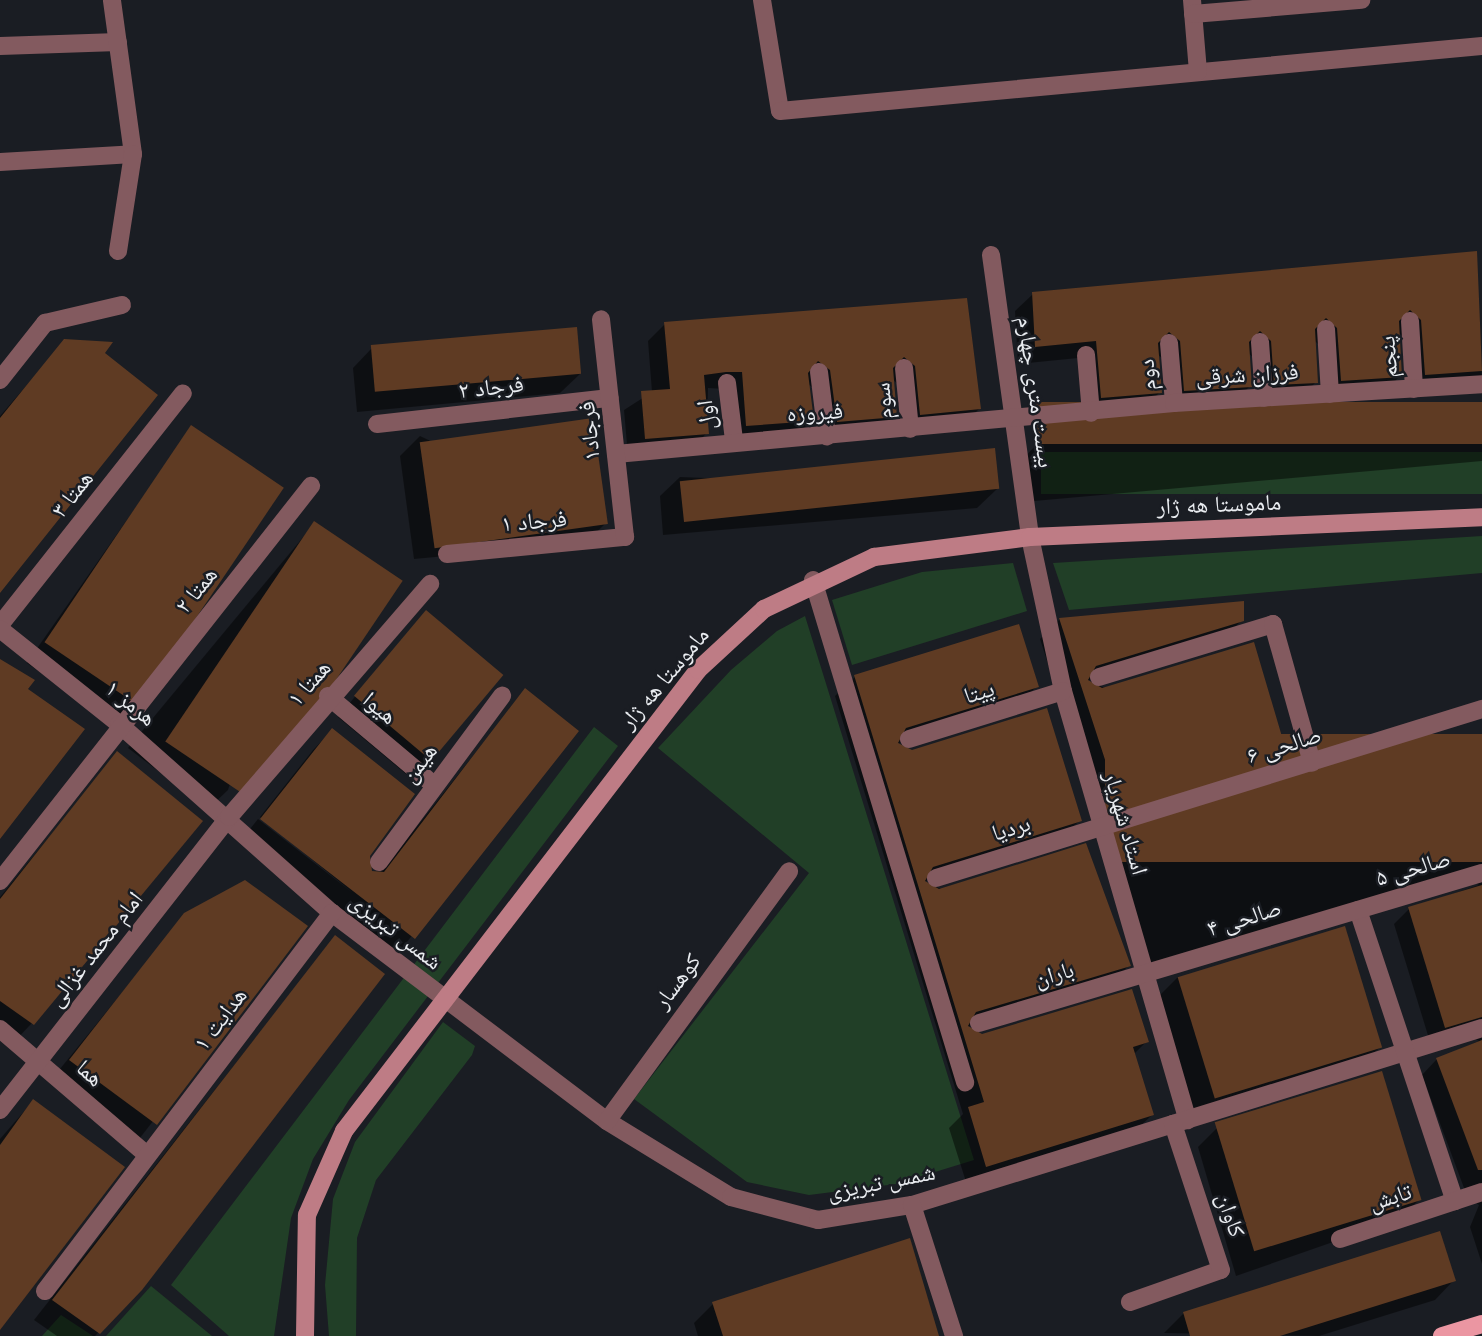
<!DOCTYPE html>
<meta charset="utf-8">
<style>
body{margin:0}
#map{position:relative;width:1482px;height:1336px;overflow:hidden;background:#1a1d23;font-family:Quicksand,"Noto Naskh Arabic",sans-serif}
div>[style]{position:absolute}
.green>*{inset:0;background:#213f27;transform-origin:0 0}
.shadow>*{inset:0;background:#0007;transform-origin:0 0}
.building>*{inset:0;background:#5f3b23;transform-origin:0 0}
.street>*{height:18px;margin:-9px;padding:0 9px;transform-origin:9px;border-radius:9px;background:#835a5f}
.secondary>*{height:18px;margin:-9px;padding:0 9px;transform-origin:9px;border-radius:9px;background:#be7c85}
.primary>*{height:18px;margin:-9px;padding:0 9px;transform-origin:9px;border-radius:9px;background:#eb96a2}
span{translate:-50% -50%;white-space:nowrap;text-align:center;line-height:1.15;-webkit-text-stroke:5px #1a1d23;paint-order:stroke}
.street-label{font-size:23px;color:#e9ecf0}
</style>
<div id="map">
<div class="green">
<i style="left:1482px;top:452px;width:42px;height:441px;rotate:90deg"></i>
<i style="clip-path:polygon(1482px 536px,1482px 573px,1069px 610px,1053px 563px)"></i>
<i style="clip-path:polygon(1013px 563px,1027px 611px,852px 665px,832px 600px,922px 572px)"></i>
<i style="clip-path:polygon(805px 616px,974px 1160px,896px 1184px,809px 1195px,747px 1182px,634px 1099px,809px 873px,658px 748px,731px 670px,777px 631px)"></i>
<i style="clip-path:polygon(594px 727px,618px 746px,349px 1100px,313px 1159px,291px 1218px,274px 1336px,229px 1336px,171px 1285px)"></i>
<i style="clip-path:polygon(443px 1022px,475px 1046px,472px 1055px,376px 1180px,357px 1238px,356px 1336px,329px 1336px,325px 1285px,333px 1199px,355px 1142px)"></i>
<i style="clip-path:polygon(151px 1286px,212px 1336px,106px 1336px)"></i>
<i style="clip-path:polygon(61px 1315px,93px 1336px,42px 1336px)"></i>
</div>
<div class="shadow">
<i style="clip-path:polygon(1476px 252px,1482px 379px,1407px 392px,1404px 338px,1398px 332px,1400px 376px,1382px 394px,1323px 398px,1320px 346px,1314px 340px,1316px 382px,1298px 400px,1257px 402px,1254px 358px,1248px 353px,1250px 386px,1232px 404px,1167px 408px,1163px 359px,1157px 354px,1160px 392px,1142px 410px,1084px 415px,1078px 358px,1018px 364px,1015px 311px,1033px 294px)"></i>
<i style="clip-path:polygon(966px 299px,979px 409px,962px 426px,903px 431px,898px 384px,892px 379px,896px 416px,878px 434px,820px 439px,813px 388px,807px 383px,812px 420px,794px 438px,729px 443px,725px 389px,708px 388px,707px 433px,689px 450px,628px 456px,624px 410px,652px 392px,648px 341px,665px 324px)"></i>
<i style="clip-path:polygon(65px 341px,102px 353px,0 590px,0 416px)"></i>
<i style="clip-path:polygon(372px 348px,580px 374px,560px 393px,357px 412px,353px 368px)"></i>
<i style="clip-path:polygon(1482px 404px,1482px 461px,1023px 502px,1019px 463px,1038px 443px)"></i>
<i style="left:192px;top:427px;width:108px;height:288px;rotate:35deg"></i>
<i style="clip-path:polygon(420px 436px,605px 524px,585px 543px,414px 559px,400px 456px)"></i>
<i style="clip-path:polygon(680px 477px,997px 489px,977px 508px,663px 535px,660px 496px)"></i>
<i style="clip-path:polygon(314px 524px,228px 790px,208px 809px,128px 748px)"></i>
<i style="left:426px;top:612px;width:97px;height:137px;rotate:40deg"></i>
<i style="clip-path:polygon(1060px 619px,1242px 620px,1222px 640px,1087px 681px,1286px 757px,1266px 776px,1101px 827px,1040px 639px)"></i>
<i style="clip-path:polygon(855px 677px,1037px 686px,1017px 706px,896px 744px,1080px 820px,1060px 840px,924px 882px,1129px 965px,1110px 985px,967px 1027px,982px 1036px,1147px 1041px,1133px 1055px,1152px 1115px,1132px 1134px,967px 1185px,949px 1128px,963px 1114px,835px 696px)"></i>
<i style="clip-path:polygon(523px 693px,577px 731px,394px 958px,242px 839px,258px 819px,353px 893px,260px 817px,313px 750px,332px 730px,370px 872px,380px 873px)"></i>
<i style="clip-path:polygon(1482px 736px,1482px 1264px,1470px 1227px,1479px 1205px,1467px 1196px,1422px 1075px,1437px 1059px,1479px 1041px,1463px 1032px,1430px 1042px,1394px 924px,1409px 909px,1479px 885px,1463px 877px,1138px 973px,1107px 861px,1122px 846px)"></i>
<i style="clip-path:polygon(117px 754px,32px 1023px,13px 1043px,0 1034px,0 897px)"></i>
<i style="clip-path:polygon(185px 915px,305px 926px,136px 1143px,51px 1080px)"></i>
<i style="clip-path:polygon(335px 937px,140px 1289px,95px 1336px,57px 1336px,34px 1320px)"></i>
<i style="clip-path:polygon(1178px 977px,1381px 1046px,1361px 1066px,1196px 1117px,1158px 997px)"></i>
<i style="clip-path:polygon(33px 1101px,122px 1167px,0 1322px,0 1139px)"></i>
<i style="clip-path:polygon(1217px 1128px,1419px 1200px,1399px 1219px,1236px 1276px,1198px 1147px)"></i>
<i style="clip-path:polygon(1454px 1280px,1435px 1300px,1319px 1336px,1164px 1333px,1184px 1313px)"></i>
<i style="clip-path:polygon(713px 1304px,937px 1336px,698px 1336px,694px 1323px)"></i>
</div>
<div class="building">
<i style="clip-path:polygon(1477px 251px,1482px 371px,1425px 375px,1421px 320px,1410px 310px,1399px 321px,1402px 377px,1341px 381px,1337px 328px,1326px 318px,1315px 329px,1318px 383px,1274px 385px,1271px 341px,1260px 331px,1249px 342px,1252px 387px,1184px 391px,1180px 341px,1169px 332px,1158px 343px,1162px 393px,1101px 398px,1096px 341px,1035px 347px,1032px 292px)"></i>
<i style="clip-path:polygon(967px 298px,981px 409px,920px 415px,915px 366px,904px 357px,893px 368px,897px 417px,837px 422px,830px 370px,818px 361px,808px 373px,814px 421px,746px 426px,742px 372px,726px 372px,704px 375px,709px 434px,645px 439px,641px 391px,670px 389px,664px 322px)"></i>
<i style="left:577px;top:327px;width:47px;height:207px;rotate:85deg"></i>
<i style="clip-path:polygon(64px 339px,113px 342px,105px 353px,158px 395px,0 593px,0 418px)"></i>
<i style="left:1482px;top:402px;width:42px;height:446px;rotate:90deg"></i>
<i style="left:593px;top:418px;width:107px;height:175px;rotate:82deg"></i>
<i style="left:191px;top:425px;width:112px;height:262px;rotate:34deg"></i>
<i style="left:995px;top:448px;width:41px;height:317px;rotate:84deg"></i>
<i style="left:314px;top:521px;width:107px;height:266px;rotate:34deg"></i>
<i style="clip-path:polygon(1244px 601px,1244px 621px,1096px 666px,1088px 680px,1102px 688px,1254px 642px,1288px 757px,1121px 809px,1059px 618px)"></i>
<i style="left:426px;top:610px;width:101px;height:112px;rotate:40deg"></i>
<i style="clip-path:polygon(1019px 624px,1039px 687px,906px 728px,898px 743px,912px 750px,1047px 708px,1082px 821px,933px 867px,925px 881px,939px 889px,1086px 843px,1131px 966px,976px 1012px,968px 1026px,982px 1034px,1132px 989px,1149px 1042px,1133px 1047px,1154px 1115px,986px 1167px,968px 1107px,984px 1102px,854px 675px)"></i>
<i style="clip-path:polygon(0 659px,35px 680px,28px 689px,85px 729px,0 839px)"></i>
<i style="clip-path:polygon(525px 688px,579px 731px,415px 939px,260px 819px,332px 728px,415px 794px,370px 856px,372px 871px,384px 872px)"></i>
<i style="left:1482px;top:734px;width:128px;height:377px;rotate:90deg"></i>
<i style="clip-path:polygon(117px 751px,203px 821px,34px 1025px,0 1001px,0 899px)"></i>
<i style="clip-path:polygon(245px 880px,308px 926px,157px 1125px,69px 1060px,184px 913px)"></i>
<i style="clip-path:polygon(1482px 885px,1482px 1017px,1445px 1028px,1408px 907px)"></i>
<i style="left:1345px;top:926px;width:127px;height:175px;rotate:73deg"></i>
<i style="clip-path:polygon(335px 935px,385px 974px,142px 1290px,100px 1334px,52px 1300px)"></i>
<i style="clip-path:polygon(1482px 1040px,1482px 1170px,1478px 1170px,1436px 1058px)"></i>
<i style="left:1382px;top:1071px;width:135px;height:175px;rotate:73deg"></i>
<i style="clip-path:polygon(33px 1099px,125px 1167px,0 1330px,0 1145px)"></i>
<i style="clip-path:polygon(1440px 1231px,1456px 1281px,1280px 1336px,1190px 1336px,1183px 1312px)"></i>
<i style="clip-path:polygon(910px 1238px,939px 1336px,723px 1336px,712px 1302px)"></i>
</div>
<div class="street">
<i style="left:762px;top:0;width:112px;rotate:80.8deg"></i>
<i style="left:780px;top:111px;width:705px;rotate:-5.29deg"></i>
<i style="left:1192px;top:0;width:72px;rotate:85.2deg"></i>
<i style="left:1193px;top:14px;width:169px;rotate:-4.8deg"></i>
<i style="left:0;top:46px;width:118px;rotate:-1.9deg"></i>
<i style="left:0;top:162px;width:133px;rotate:-3.4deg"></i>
<i style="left:133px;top:154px;width:155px;rotate:-97.8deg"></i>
<i style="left:118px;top:251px;width:98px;rotate:-81.2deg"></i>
<i style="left:991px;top:255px;width:285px;rotate:82.1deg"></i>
<i style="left:1030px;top:537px;width:157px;rotate:77.9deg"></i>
<i style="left:1063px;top:691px;width:447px;rotate:73.8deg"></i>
<i style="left:1410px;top:321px;width:68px;rotate:86.6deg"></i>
<i style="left:1326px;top:329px;width:65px;rotate:86.5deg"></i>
<i style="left:1260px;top:342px;width:56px;rotate:85.9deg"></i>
<i style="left:1169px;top:343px;width:60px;rotate:85.2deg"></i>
<i style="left:1086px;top:355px;width:58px;rotate:85.1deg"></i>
<i style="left:904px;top:368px;width:61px;rotate:84.4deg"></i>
<i style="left:819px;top:372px;width:65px;rotate:83deg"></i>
<i style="left:0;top:380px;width:73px;rotate:-51.7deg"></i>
<i style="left:45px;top:323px;width:79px;rotate:-13.2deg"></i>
<i style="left:727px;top:383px;width:57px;rotate:83deg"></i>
<i style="left:377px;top:424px;width:234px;rotate:-6.4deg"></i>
<i style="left:616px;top:454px;width:560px;rotate:-5.22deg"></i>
<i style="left:1174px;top:403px;width:309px;rotate:-3.5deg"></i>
<i style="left:447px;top:554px;width:179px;rotate:-5.5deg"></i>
<i style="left:625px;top:537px;width:219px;rotate:-96.3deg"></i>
<i style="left:813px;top:580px;width:525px;rotate:73.15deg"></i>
<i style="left:0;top:625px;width:295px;rotate:-51.7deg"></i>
<i style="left:0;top:629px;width:152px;rotate:38.6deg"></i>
<i style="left:119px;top:724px;width:285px;rotate:41.6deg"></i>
<i style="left:332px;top:913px;width:345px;rotate:37.1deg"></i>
<i style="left:607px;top:1121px;width:145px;rotate:31.5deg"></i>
<i style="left:731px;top:1197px;width:90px;rotate:14.8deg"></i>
<i style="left:818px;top:1220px;width:95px;rotate:-9.1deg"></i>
<i style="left:912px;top:1205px;width:597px;rotate:-17.25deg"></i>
<i style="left:1099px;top:677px;width:182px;rotate:-16.9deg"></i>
<i style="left:1273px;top:624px;width:144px;rotate:74.3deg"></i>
<i style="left:328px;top:696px;width:137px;rotate:40deg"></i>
<i style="left:909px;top:739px;width:161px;rotate:-17.3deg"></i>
<i style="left:379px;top:862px;width:207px;rotate:-53.5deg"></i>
<i style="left:936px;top:878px;width:572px;rotate:-17.2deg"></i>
<i style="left:0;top:881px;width:503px;rotate:-51.79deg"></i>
<i style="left:1358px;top:910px;width:307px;rotate:71.6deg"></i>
<i style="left:979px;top:1023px;width:525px;rotate:-16.61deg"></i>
<i style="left:0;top:1029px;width:194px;rotate:40.6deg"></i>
<i style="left:0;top:1110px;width:372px;rotate:-52deg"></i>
<i style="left:229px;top:817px;width:308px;rotate:-49.2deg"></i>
<i style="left:607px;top:1121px;width:309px;rotate:-53.9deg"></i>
<i style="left:912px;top:1205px;width:138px;rotate:72.2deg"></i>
<i style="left:1340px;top:1239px;width:150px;rotate:-18.3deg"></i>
<i style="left:45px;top:1291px;width:475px;rotate:-52.8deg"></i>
<i style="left:1130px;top:1302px;width:96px;rotate:-19.4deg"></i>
<i style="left:1221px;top:1270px;width:154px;rotate:-108.2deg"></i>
</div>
<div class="secondary">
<i style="left:305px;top:1336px;width:121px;rotate:-89.1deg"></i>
<i style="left:307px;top:1215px;width:92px;rotate:-66.2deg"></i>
<i style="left:344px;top:1131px;width:581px;rotate:-52.48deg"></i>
<i style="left:698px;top:670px;width:90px;rotate:-42.7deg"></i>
<i style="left:764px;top:609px;width:122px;rotate:-25.3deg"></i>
<i style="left:874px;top:557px;width:157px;rotate:-7.3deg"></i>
<i style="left:1030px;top:537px;width:452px;rotate:-2.5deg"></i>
</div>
<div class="primary">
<i style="left:1442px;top:1336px;width:42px;rotate:-16.7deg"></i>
</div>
<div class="street-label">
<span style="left:1388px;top:357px;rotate:-94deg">پنجم</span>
<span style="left:1247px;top:374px;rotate:-3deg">فرزان شرقی</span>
<span style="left:1147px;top:375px;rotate:-95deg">دوم</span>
<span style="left:491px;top:387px;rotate:-6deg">فرجاد ۲</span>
<span style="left:1036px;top:392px;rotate:82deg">بیست متری چهارم</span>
<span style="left:883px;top:401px;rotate:-95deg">سوم</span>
<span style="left:815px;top:412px;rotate:-3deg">فیروزه</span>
<span style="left:706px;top:415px;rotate:-97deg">اول</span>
<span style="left:589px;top:431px;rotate:-96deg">فرجاد۱</span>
<span style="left:72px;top:494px;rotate:-52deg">همتا ۳</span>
<span style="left:1219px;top:504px;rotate:-2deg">ماموستا هه ژار</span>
<span style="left:534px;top:521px;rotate:-5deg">فرجاد ۱</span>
<span style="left:196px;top:590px;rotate:-51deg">همتا ۲</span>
<span style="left:664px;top:678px;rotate:-50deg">ماموستا هه ژار</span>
<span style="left:309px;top:683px;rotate:-49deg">همتا ۱</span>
<span style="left:979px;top:692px;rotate:-17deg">پیتا</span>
<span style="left:131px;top:703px;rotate:39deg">هرمز ۱</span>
<span style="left:380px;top:708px;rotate:40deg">هیوا</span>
<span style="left:1284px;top:745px;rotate:-17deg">صالحی ۶</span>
<span style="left:419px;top:763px;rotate:-53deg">هیمن</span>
<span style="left:1126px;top:823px;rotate:74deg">استاد شهریار</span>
<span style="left:1011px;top:828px;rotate:-17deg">بردیا</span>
<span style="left:1413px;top:868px;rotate:-16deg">صالحی ۵</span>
<span style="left:1244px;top:918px;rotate:-17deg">صالحی ۴</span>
<span style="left:396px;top:931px;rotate:38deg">شمس تبریزی</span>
<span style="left:95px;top:949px;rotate:-52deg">امام محمد غزالی</span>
<span style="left:1054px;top:974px;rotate:-16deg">باران</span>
<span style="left:677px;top:981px;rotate:-53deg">کوهسار</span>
<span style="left:220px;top:1019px;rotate:-53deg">هدایت ۱</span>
<span style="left:90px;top:1073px;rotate:42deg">هما</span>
<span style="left:881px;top:1182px;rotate:-11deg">شمس تبریزی</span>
<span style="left:1390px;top:1197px;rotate:-18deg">تابش</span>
<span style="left:1231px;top:1215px;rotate:71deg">کاوان</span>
</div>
</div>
